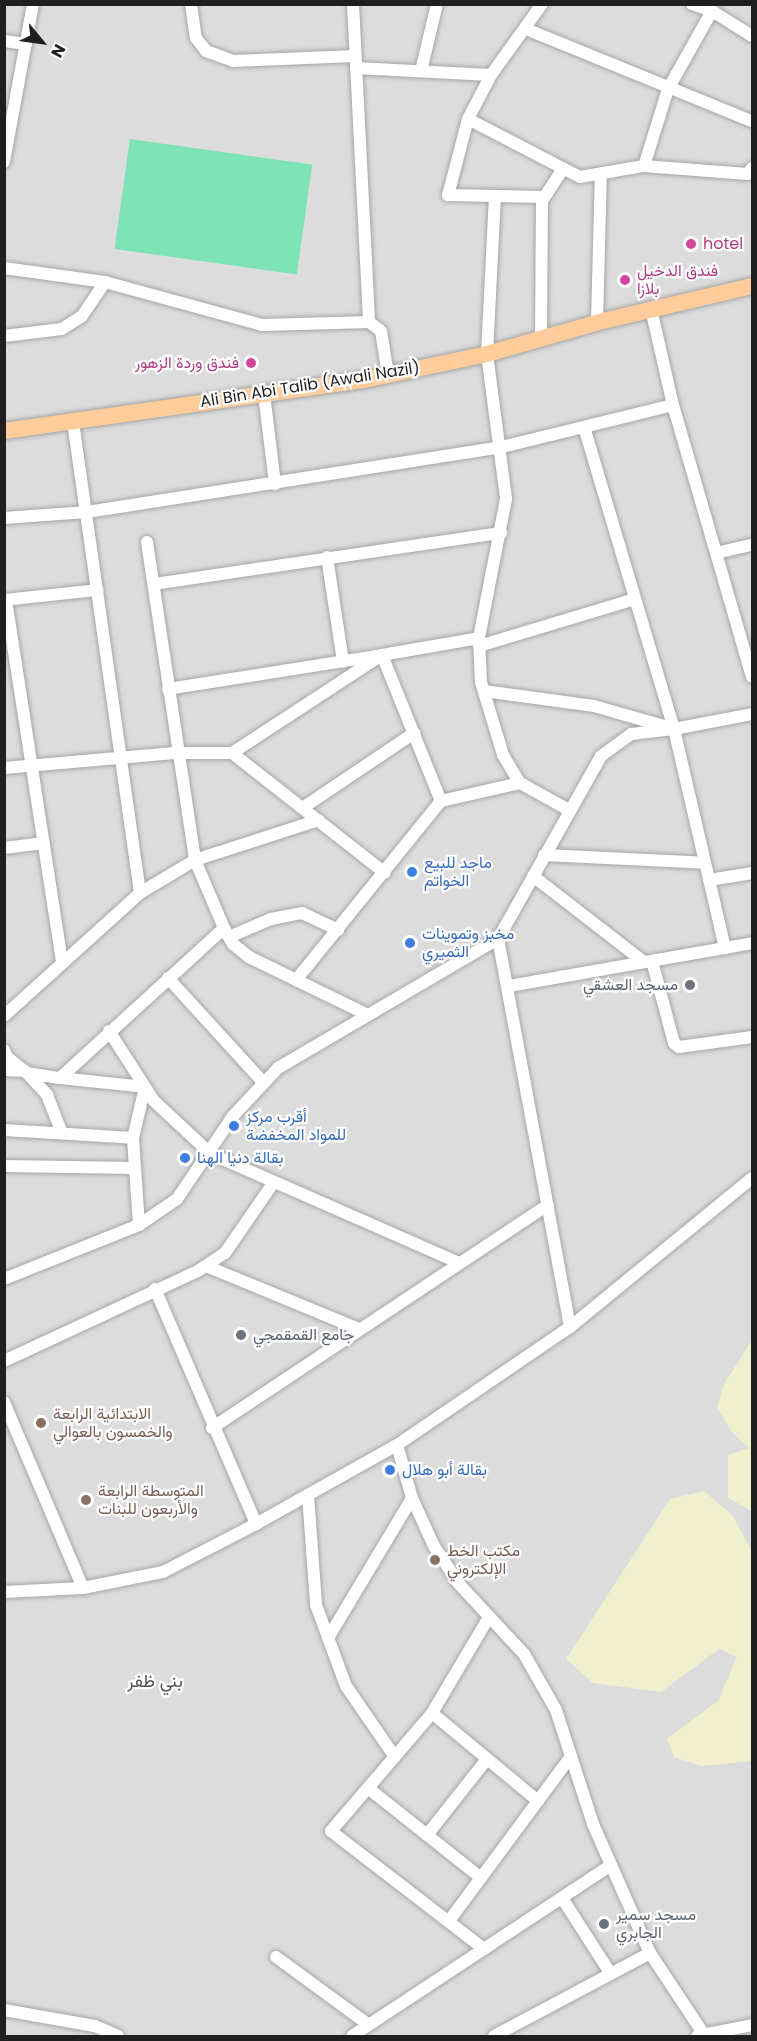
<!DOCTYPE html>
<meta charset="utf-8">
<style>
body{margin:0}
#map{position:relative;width:757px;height:2041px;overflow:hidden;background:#f0ebe4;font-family:Poppins,Vazirmatn,sans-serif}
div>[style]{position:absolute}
.residential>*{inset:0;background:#dddcdc;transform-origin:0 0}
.farmland>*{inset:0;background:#f0f0cf}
.pitch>*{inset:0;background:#7ee4b5;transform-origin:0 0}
.roads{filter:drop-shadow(0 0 2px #a6a6a6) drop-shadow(0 0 2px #a6a6a6)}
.minor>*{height:12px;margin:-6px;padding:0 6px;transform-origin:6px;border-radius:6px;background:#fff}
.major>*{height:16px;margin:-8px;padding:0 8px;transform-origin:8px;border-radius:8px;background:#ffcc9b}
.dots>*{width:16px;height:16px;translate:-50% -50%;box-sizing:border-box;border:3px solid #fff;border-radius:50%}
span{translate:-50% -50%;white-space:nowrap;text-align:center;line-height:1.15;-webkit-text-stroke:4.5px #fff;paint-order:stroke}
.hotel-label{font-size:16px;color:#b23c85}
.left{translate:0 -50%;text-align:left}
.right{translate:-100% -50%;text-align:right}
.street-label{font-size:16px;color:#1f1f1f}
.shop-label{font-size:16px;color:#366cbe}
.worship-label{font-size:16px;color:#5b616d}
.education-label{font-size:16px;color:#785e54}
.neighbourhood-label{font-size:18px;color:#525252}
.frame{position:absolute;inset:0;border:6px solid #1f1f1f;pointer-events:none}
.north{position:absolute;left:12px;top:12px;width:60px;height:60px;-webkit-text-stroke:4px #fff;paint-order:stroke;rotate:119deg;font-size:16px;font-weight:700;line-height:24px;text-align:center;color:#1f1f1f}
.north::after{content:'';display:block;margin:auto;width:21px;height:27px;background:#1f1f1f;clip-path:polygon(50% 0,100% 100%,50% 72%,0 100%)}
</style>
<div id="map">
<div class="residential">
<i style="left:5px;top:5px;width:747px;height:2031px"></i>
</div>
<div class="farmland">
<i style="clip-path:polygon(752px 1340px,752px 1511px,728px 1498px,728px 1455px,749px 1448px,731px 1431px,717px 1407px,724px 1384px)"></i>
<i style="clip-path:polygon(704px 1491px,733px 1516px,752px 1552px,752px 1761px,701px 1766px,674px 1757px,667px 1739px,718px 1701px,737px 1657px,719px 1649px,661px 1692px,593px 1683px,566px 1659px,670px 1499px)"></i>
</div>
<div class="pitch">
<i style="left:130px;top:139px;width:184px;height:111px;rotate:8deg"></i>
</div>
<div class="roads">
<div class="minor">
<i style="left:191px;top:4px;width:34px;rotate:82deg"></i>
<i style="left:196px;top:38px;width:16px;rotate:52deg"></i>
<i style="left:206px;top:51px;width:29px;rotate:20deg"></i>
<i style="left:233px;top:61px;width:122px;rotate:-2.3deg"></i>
<i style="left:353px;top:4px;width:318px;rotate:87.1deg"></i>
<i style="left:369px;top:322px;width:15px;rotate:37deg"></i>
<i style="left:381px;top:331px;width:44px;rotate:80.8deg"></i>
<i style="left:692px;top:4px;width:21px;rotate:19deg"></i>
<i style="left:712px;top:11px;width:47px;rotate:32deg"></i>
<i style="left:526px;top:29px;width:244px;rotate:22.2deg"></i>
<i style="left:4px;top:41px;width:22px;rotate:8deg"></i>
<i style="left:356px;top:68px;width:135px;rotate:3deg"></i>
<i style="left:491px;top:75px;width:87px;rotate:-54.3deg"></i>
<i style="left:421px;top:71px;width:69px;rotate:-76.6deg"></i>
<i style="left:491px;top:75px;width:50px;rotate:117.6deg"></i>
<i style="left:468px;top:119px;width:79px;rotate:104.7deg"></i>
<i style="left:448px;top:195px;width:96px;rotate:1.2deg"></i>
<i style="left:468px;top:119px;width:126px;rotate:27.4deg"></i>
<i style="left:580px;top:177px;width:65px;rotate:-9.8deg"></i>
<i style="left:644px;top:166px;width:81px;rotate:-72.7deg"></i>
<i style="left:668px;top:89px;width:90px;rotate:-60.6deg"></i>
<i style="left:4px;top:162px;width:161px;rotate:-79.6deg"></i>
<i style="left:644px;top:166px;width:104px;rotate:4.4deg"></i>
<i style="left:748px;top:174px;width:7px;rotate:-56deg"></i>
<i style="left:495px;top:196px;width:158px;rotate:92.9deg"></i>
<i style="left:487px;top:354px;width:146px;rotate:82.5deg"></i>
<i style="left:506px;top:499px;width:142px;rotate:101deg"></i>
<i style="left:479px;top:638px;width:44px;rotate:87.4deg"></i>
<i style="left:481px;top:682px;width:76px;rotate:73.2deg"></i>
<i style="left:503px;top:755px;width:33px;rotate:59deg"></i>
<i style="left:520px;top:783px;width:56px;rotate:28.9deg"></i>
<i style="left:4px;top:268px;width:102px;rotate:7.9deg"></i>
<i style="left:105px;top:282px;width:163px;rotate:15.3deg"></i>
<i style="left:262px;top:325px;width:107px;rotate:-1.6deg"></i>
<i style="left:651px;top:309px;width:98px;rotate:77.1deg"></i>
<i style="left:673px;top:405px;width:283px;rotate:73.8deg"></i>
<i style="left:597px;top:322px;width:148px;rotate:-88.5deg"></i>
<i style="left:4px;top:336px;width:58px;rotate:-6.9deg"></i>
<i style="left:62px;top:329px;width:24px;rotate:-33deg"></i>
<i style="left:82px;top:316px;width:41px;rotate:-55.9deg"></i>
<i style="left:541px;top:338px;width:137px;rotate:-89.6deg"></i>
<i style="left:542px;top:201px;width:38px;rotate:-57deg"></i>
<i style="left:264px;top:394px;width:91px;rotate:83deg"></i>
<i style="left:73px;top:422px;width:476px;rotate:81.9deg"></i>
<i style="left:584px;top:427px;width:315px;rotate:73.4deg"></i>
<i style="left:674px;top:729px;width:225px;rotate:76.9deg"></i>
<i style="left:4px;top:518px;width:83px;rotate:-4.1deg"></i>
<i style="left:87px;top:512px;width:420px;rotate:-8.9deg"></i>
<i style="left:502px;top:447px;width:176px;rotate:-13.8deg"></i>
<i style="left:147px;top:542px;width:322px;rotate:81.4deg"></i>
<i style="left:195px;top:860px;width:74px;rotate:66.9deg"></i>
<i style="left:224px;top:928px;width:18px;rotate:61deg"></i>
<i style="left:233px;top:944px;width:21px;rotate:39deg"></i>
<i style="left:249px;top:957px;width:132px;rotate:26deg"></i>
<i style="left:716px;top:553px;width:37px;rotate:-13deg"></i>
<i style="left:327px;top:557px;width:106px;rotate:81.3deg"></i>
<i style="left:154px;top:584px;width:351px;rotate:-8.4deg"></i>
<i style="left:4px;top:600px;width:94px;rotate:-6.1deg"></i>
<i style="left:6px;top:600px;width:367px;rotate:81.2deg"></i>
<i style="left:479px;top:646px;width:163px;rotate:-16.8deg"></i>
<i style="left:168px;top:689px;width:217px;rotate:-9deg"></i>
<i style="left:382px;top:655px;width:157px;rotate:68deg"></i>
<i style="left:484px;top:691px;width:111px;rotate:7.8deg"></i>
<i style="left:594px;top:706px;width:83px;rotate:16deg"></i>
<i style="left:674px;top:729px;width:79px;rotate:-10.9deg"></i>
<i style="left:232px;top:753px;width:194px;rotate:38.1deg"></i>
<i style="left:4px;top:768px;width:174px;rotate:-5deg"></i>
<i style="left:177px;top:753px;width:55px"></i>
<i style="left:232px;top:753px;width:179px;rotate:-33.2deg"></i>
<i style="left:382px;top:655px;width:98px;rotate:-9.9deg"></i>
<i style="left:304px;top:807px;width:133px;rotate:-33.9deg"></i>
<i style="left:4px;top:848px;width:40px;rotate:-7.1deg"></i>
<i style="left:544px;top:855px;width:161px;rotate:2.8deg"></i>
<i style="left:533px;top:876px;width:140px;rotate:37.8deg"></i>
<i style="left:709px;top:880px;width:44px;rotate:-9.2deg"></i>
<i style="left:229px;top:937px;width:46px;rotate:-23.2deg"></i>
<i style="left:271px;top:919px;width:32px;rotate:-11deg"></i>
<i style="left:302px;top:913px;width:40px;rotate:25deg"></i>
<i style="left:652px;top:961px;width:85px;rotate:75deg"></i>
<i style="left:674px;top:1043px;width:6px;rotate:39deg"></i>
<i style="left:679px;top:1047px;width:74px;rotate:-7.8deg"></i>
<i style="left:168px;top:978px;width:142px;rotate:47.6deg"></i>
<i style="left:296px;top:980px;width:230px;rotate:-51deg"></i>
<i style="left:441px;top:801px;width:81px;rotate:-12.8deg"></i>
<i style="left:509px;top:986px;width:247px;rotate:-10deg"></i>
<i style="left:4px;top:1016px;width:183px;rotate:-42.1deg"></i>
<i style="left:140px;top:893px;width:64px;rotate:-31deg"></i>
<i style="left:195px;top:860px;width:130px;rotate:-17.9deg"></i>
<i style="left:109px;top:1031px;width:83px;rotate:57.3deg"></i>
<i style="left:154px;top:1101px;width:78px;rotate:42.9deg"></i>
<i style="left:211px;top:1154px;width:269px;rotate:23.7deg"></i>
<i style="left:4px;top:1050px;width:8px;rotate:67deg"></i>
<i style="left:7px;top:1057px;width:26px;rotate:39deg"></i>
<i style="left:27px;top:1073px;width:33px;rotate:9deg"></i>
<i style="left:60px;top:1078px;width:222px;rotate:-42.4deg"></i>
<i style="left:4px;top:1070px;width:21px;rotate:3deg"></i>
<i style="left:25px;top:1071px;width:33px;rotate:47deg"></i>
<i style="left:47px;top:1095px;width:41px;rotate:68.5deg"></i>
<i style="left:60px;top:1078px;width:85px;rotate:6deg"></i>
<i style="left:145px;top:1087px;width:52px;rotate:103.2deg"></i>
<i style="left:133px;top:1138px;width:87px;rotate:86.1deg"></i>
<i style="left:4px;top:1130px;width:129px;rotate:3.5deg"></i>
<i style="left:4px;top:1166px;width:131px;rotate:0.9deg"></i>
<i style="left:206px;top:1266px;width:165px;rotate:22.4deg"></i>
<i style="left:4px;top:1279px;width:145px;rotate:-21.8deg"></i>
<i style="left:139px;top:1225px;width:46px;rotate:-34.4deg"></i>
<i style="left:177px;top:1199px;width:100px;rotate:-56deg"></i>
<i style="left:233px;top:1116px;width:66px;rotate:-46.8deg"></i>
<i style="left:278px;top:1068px;width:255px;rotate:-30.4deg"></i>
<i style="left:155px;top:1289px;width:256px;rotate:66.7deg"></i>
<i style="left:570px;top:1327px;width:395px;rotate:-100.5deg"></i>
<i style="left:498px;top:939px;width:210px;rotate:-60.6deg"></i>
<i style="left:601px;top:756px;width:37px;rotate:-36deg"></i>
<i style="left:631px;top:734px;width:43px;rotate:-6.6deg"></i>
<i style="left:4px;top:1361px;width:214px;rotate:-24.9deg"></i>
<i style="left:198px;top:1271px;width:32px;rotate:-34deg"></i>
<i style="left:225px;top:1253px;width:86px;rotate:-55.4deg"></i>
<i style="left:4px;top:1402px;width:202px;rotate:67deg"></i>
<i style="left:212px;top:1428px;width:403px;rotate:-33.6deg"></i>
<i style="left:397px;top:1445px;width:55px;rotate:74.2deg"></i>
<i style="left:412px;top:1498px;width:53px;rotate:65.4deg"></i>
<i style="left:434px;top:1546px;width:45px;rotate:56.7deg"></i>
<i style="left:459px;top:1584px;width:96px;rotate:47.1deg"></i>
<i style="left:524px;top:1654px;width:64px;rotate:60.3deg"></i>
<i style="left:556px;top:1710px;width:120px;rotate:72deg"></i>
<i style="left:593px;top:1824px;width:141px;rotate:66.2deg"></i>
<i style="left:650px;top:1953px;width:100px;rotate:56.5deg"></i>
<i style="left:308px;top:1495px;width:110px;rotate:85.8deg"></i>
<i style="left:316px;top:1605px;width:86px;rotate:69.7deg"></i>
<i style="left:346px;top:1686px;width:86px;rotate:55.4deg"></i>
<i style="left:4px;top:1592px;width:79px;rotate:-2.9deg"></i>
<i style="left:83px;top:1588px;width:82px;rotate:-11.3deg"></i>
<i style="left:163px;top:1572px;width:105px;rotate:-27.3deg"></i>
<i style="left:256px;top:1524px;width:162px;rotate:-29.3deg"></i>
<i style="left:397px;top:1445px;width:209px;rotate:-34.3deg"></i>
<i style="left:570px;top:1327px;width:235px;rotate:-39.3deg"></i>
<i style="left:328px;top:1638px;width:163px;rotate:-59deg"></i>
<i style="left:432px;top:1713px;width:138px;rotate:39.7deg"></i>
<i style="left:368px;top:1788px;width:144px;rotate:38.5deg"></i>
<i style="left:427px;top:1835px;width:97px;rotate:-51.7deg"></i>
<i style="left:562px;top:1898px;width:90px;rotate:57.2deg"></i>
<i style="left:449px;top:1921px;width:205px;rotate:-53.5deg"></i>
<i style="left:484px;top:1949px;width:193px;rotate:-142.4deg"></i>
<i style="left:331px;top:1831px;width:155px;rotate:-49.4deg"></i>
<i style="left:432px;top:1713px;width:112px;rotate:-59.3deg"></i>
<i style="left:276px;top:1957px;width:115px;rotate:36.2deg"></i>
<i style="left:4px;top:2010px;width:92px;rotate:10deg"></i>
<i style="left:95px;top:2026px;width:25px;rotate:23deg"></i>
<i style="left:352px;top:2036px;width:310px;rotate:-33.4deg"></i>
<i style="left:494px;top:2036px;width:177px;rotate:-28deg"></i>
<i style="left:697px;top:2036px;width:56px;rotate:-11.3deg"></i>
</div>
<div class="major">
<i style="left:4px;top:431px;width:364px;rotate:-8.1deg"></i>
<i style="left:364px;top:380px;width:126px;rotate:-11.9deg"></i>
<i style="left:487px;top:354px;width:121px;rotate:-15.9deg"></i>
<i style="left:603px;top:321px;width:153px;rotate:-13.2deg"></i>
</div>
</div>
<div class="dots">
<i style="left:691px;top:244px;background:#d1479c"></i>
<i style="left:625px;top:280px;background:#d1479c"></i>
<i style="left:251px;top:363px;background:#d1479c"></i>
<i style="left:412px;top:872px;background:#3f7fe0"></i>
<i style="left:410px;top:943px;background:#3f7fe0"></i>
<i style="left:690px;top:985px;background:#6b7280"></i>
<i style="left:234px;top:1126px;background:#3f7fe0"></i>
<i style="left:185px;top:1158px;background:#3f7fe0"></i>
<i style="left:241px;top:1335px;background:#6b7280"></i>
<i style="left:41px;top:1423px;background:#8d6e63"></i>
<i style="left:390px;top:1470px;background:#3f7fe0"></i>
<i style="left:86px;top:1500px;background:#8d6e63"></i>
<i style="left:435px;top:1560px;background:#8d6e63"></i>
<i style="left:604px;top:1924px;background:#6b7280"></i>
</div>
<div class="hotel-label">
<span class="left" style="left:703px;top:244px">hotel</span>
<span class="left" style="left:637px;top:280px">فندق الدخيل<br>بلازا</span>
<span class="right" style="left:239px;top:363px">فندق وردة الزهور</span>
</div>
<div class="street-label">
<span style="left:310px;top:385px;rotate:-9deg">Ali Bin Abi Talib (Awali Nazil)</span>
</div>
<div class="shop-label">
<span class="left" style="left:424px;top:872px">ماجد للبيع<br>الخواتم</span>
<span class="left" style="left:422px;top:943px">مخبز وتموينات<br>الثميري</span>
<span class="left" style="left:246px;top:1126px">أقرب مركز<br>للمواد المخفضة</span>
<span class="left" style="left:197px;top:1158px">بقالة دنيا الهنا</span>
<span class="left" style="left:402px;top:1470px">بقالة أبو هلال</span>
</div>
<div class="worship-label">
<span class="right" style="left:678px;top:985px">مسجد العشقي</span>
<span class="left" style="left:253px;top:1335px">جامع القمقمجي</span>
<span class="left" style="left:616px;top:1924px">مسجد سمير<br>الجابري</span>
</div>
<div class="education-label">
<span class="left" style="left:53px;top:1423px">الابتدائية الرابعة<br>والخمسون بالعوالي</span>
<span class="left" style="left:98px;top:1500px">المتوسطة الرابعة<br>والأربعون للبنات</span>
<span class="left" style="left:447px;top:1560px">مكتب الخط<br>الإلكتروني</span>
</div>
<div class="neighbourhood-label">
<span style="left:155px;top:1681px">بني ظفر</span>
</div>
<div class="frame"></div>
<div class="north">N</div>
</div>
